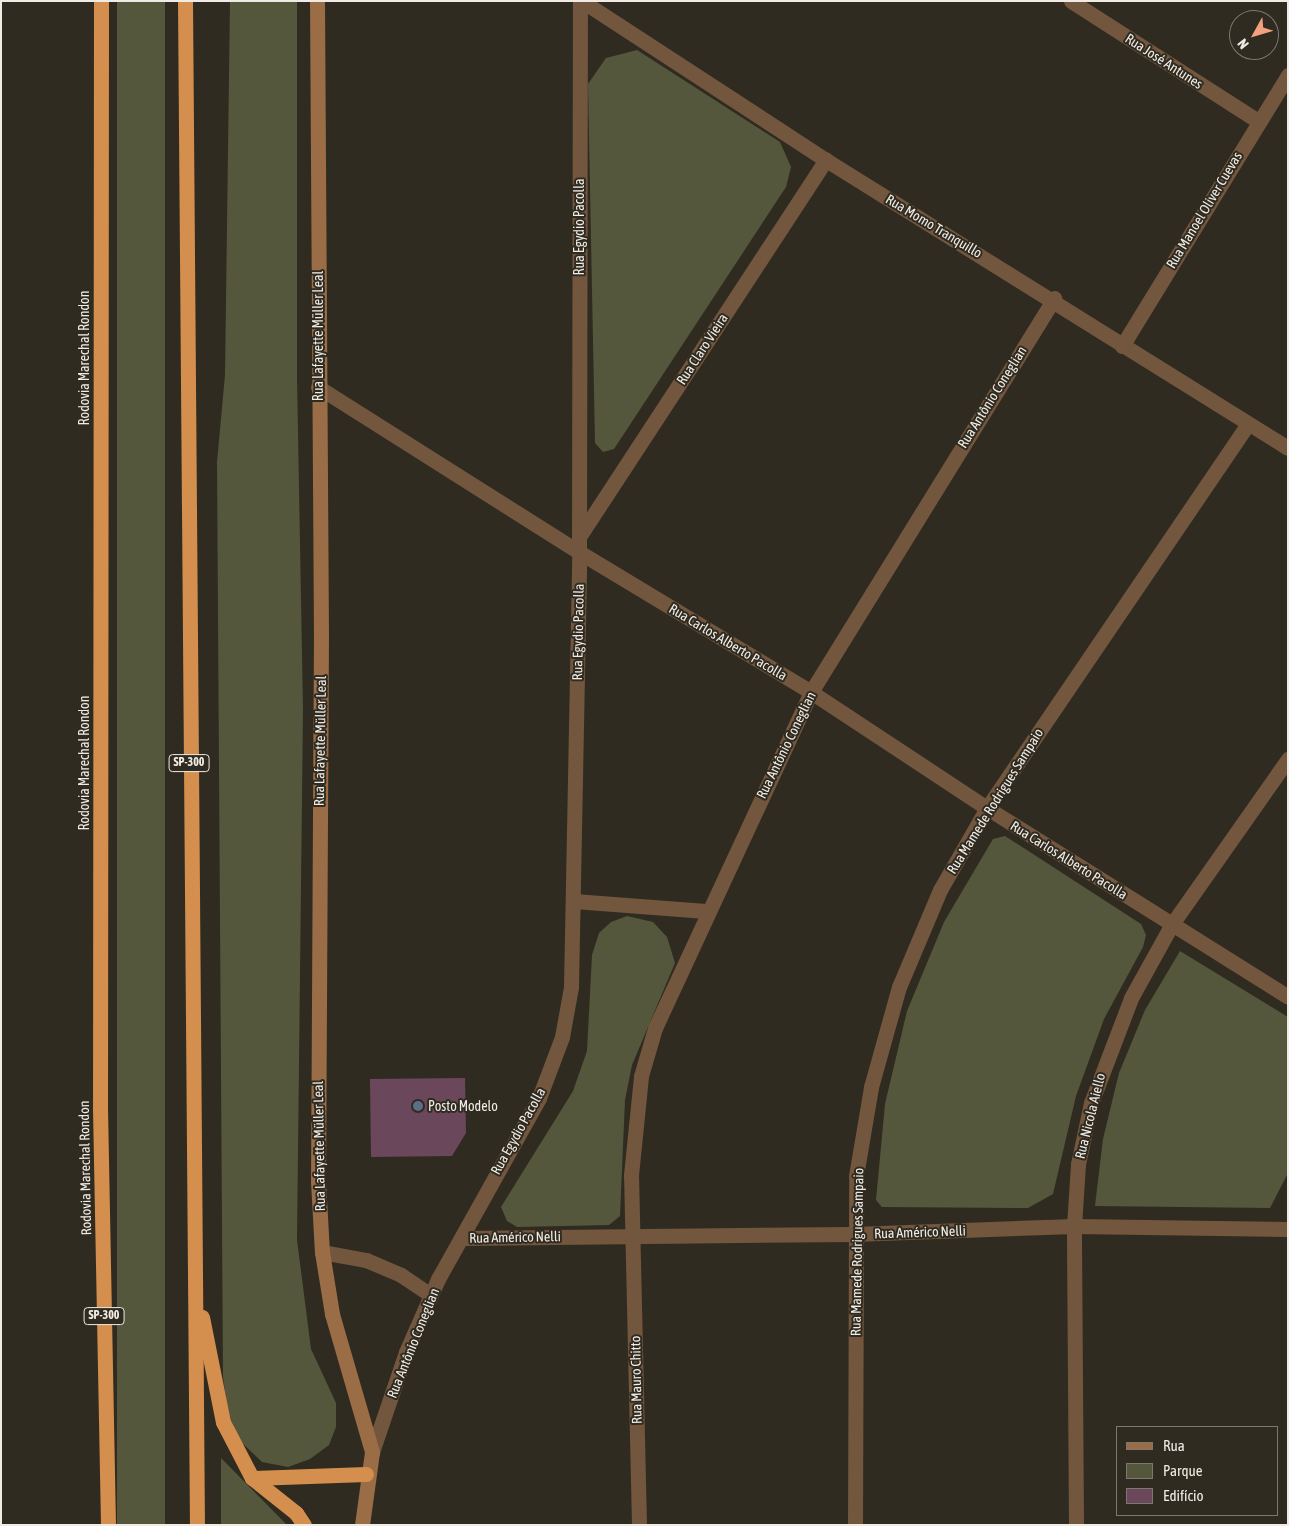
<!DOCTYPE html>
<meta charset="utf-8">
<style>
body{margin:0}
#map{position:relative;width:1289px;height:1526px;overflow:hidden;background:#302b20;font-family:"Asap Condensed",sans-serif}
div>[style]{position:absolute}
.green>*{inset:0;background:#55573c;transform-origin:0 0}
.building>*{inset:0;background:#6b475b}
.street>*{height:15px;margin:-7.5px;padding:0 7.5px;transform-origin:7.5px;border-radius:7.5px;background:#73563e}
.secondary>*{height:15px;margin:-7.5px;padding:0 7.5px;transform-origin:7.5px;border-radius:7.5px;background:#9a6d46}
.highway>*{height:15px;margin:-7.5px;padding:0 7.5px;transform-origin:7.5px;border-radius:7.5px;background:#d48f4e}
.dots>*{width:14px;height:14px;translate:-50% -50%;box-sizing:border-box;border:2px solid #302b20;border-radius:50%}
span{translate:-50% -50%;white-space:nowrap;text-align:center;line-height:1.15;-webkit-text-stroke:4px #302b20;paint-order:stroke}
.shield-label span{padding:1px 4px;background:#302b20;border:1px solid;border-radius:4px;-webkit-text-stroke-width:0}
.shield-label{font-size:12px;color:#f0ece5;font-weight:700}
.street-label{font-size:14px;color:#f0ece5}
.poi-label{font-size:14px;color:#f0ece5}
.left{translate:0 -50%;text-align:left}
.frame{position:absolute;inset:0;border:2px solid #f0ece5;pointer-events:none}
.legend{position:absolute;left:1116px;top:1426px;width:162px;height:90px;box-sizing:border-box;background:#302b20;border:1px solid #7d786f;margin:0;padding:6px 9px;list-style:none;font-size:15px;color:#f0ece5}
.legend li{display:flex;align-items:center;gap:10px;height:25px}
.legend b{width:25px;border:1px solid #7d786f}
.north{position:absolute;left:1229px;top:10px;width:50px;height:50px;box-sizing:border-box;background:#302b20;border:1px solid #7d786f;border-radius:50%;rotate:231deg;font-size:14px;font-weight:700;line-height:20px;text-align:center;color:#f0ece5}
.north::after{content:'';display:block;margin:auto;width:18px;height:22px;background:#f2a07f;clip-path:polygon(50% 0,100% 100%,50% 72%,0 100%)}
</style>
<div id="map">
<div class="green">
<i style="left:117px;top:1px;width:48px;height:1524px"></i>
<i style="clip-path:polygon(230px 1px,297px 1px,297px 377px,303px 710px,297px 1240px,311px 1349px,336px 1403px,336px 1427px,329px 1445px,310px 1459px,288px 1467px,262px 1462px,240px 1441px,228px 1413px,223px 1377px,217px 462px,225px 375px)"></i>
<i style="clip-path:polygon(637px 50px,780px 142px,791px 167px,786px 187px,614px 449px,603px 452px,595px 443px,588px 84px,606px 58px)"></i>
<i style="clip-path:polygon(1005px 836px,1141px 924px,1146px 935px,1143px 947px,1104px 1019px,1076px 1096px,1053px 1194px,1028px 1208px,882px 1207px,876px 1200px,885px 1104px,907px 1011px,944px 922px,993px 839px)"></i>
<i style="clip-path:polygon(627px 916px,653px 922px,667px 937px,675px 963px,632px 1065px,625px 1100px,620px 1216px,609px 1225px,517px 1227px,507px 1221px,501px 1207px,573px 1091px,587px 1051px,592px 955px,599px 933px,611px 922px)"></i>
<i style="clip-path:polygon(1180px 951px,1288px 1017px,1288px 1173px,1270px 1208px,1095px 1206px,1103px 1139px,1119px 1073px,1145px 1010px)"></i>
<i style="clip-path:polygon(221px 1458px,285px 1523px,287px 1525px,221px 1525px)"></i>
</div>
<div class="building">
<i style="clip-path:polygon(465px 1078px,466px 1133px,452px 1156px,371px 1157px,370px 1079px)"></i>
</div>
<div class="street">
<i style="left:582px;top:1px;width:291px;rotate:33.1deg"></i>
<i style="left:826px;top:160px;width:544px;rotate:31.94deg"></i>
<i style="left:1071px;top:1px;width:222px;rotate:32.7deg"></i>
<i style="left:1122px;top:346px;width:318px;rotate:-58.5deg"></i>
<i style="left:318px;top:387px;width:309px;rotate:32.3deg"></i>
<i style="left:579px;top:552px;width:271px;rotate:31.1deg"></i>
<i style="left:811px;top:692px;width:211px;rotate:33.4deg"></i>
<i style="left:987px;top:808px;width:355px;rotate:32.1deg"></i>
<i style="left:579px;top:537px;width:451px;rotate:-56.8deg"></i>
<i style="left:574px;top:901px;width:132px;rotate:4.3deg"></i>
<i style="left:462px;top:1238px;width:392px;rotate:-0.6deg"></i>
<i style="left:854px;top:1234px;width:220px;rotate:-2.1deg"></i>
<i style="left:1074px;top:1226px;width:214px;rotate:0.8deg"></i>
<i style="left:322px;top:1252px;width:45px;rotate:10.3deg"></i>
<i style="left:366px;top:1260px;width:38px;rotate:23deg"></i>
<i style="left:401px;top:1275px;width:36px;rotate:34deg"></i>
<i style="left:372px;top:1452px;width:106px;rotate:-71.2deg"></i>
<i style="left:406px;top:1352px;width:80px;rotate:-66.3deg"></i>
<i style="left:438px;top:1279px;width:207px;rotate:-60.8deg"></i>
<i style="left:539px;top:1098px;width:65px;rotate:-69.3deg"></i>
<i style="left:562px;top:1037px;width:51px;rotate:-79.8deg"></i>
<i style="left:571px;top:987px;width:435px;rotate:-88.9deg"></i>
<i style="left:579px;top:552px;width:551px;rotate:-89.9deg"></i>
<i style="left:639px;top:1525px;width:350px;rotate:-91.3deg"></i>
<i style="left:631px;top:1175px;width:100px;rotate:-84.2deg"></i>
<i style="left:641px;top:1076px;width:50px;rotate:-73.7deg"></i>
<i style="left:655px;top:1028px;width:370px;rotate:-65.1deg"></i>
<i style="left:811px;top:692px;width:463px;rotate:-58.3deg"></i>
<i style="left:855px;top:1525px;width:349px;rotate:-89.8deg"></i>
<i style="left:856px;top:1176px;width:90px;rotate:-80.4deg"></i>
<i style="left:871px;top:1087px;width:104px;rotate:-74.4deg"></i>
<i style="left:899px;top:987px;width:105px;rotate:-67.1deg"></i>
<i style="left:940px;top:890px;width:95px;rotate:-60.2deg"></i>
<i style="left:987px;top:808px;width:463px;rotate:-55.8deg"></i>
<i style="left:1076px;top:1525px;width:299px;rotate:-90.4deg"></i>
<i style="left:1074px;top:1226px;width:62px;rotate:-86.3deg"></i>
<i style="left:1078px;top:1164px;width:62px;rotate:-78deg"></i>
<i style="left:1091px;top:1103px;width:112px;rotate:-69.1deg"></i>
<i style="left:1131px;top:998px;width:85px;rotate:-61deg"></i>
<i style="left:1172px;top:924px;width:202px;rotate:-54.9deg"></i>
</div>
<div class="secondary">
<i style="left:317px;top:1px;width:632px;rotate:89.64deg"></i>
<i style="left:321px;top:633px;width:548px;rotate:90.31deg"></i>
<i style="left:318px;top:1181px;width:71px;rotate:86.8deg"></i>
<i style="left:322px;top:1252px;width:63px;rotate:80.8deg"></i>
<i style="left:332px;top:1314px;width:144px;rotate:73.8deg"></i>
<i style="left:372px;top:1452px;width:74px;rotate:97.8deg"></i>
</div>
<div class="highway">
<i style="left:101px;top:1px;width:1107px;rotate:90.05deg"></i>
<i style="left:100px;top:1108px;width:417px;rotate:88.9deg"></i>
<i style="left:185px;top:1px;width:1524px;rotate:89.55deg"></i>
<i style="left:202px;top:1317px;width:107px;rotate:78.7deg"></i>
<i style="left:223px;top:1422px;width:63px;rotate:62.6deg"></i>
<i style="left:252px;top:1478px;width:56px;rotate:38.5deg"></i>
<i style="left:296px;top:1513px;width:14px;rotate:56deg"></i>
<i style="left:252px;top:1478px;width:114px;rotate:-2deg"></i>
</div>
<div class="dots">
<i style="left:418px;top:1106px;background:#5c6f8a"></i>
</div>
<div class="shield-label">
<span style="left:189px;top:763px">SP-300</span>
<span style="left:104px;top:1316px">SP-300</span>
</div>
<div class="street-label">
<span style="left:1164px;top:61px;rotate:33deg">Rua José Antunes</span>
<span style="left:1204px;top:210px;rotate:-59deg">Rua Manoel Oliver Cuevas</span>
<span style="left:934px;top:226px;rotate:31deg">Rua Momo Tranquillo</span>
<span style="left:579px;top:227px;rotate:-90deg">Rua Egydio Pacolla</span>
<span style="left:318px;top:336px;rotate:-90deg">Rua Lafayette Müller Leal</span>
<span style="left:702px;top:349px;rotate:-57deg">Rua Claro Vieira</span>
<span style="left:84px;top:358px;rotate:-90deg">Rodovia Marechal Rondon</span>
<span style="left:992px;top:397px;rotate:-58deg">Rua Antônio Coneglian</span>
<span style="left:578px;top:632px;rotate:-89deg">Rua Egydio Pacolla</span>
<span style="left:728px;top:642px;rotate:31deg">Rua Carlos Alberto Pacolla</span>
<span style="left:320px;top:741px;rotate:-89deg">Rua Lafayette Müller Leal</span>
<span style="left:786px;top:745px;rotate:-64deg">Rua Antônio Coneglian</span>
<span style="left:84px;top:763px;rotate:-90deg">Rodovia Marechal Rondon</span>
<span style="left:995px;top:801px;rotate:-58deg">Rua Mamede Rodrigues Sampaio</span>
<span style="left:1069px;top:860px;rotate:32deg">Rua Carlos Alberto Pacolla</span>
<span style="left:1090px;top:1116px;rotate:-76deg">Rua Nicola Aiello</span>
<span style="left:518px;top:1131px;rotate:-61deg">Rua Egydio Pacolla</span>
<span style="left:319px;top:1146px;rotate:-91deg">Rua Lafayette Müller Leal</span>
<span style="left:85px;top:1168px;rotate:-91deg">Rodovia Marechal Rondon</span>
<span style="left:920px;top:1232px;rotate:-2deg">Rua Américo Nelli</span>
<span style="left:515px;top:1237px;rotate:-1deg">Rua Américo Nelli</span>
<span style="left:857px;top:1252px;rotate:-89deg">Rua Mamede Rodrigues Sampaio</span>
<span style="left:413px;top:1343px;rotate:-68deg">Rua Antônio Coneglian</span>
<span style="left:636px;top:1380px;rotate:-91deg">Rua Mauro Chitto</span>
</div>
<div class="poi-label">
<span class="left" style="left:428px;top:1106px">Posto Modelo</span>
</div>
<div class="frame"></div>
<ul class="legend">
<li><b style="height:6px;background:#9a6d46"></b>Rua</li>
<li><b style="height:14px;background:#55573c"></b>Parque</li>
<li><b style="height:14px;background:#6b475b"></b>Edifício</li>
</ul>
<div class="north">N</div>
</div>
